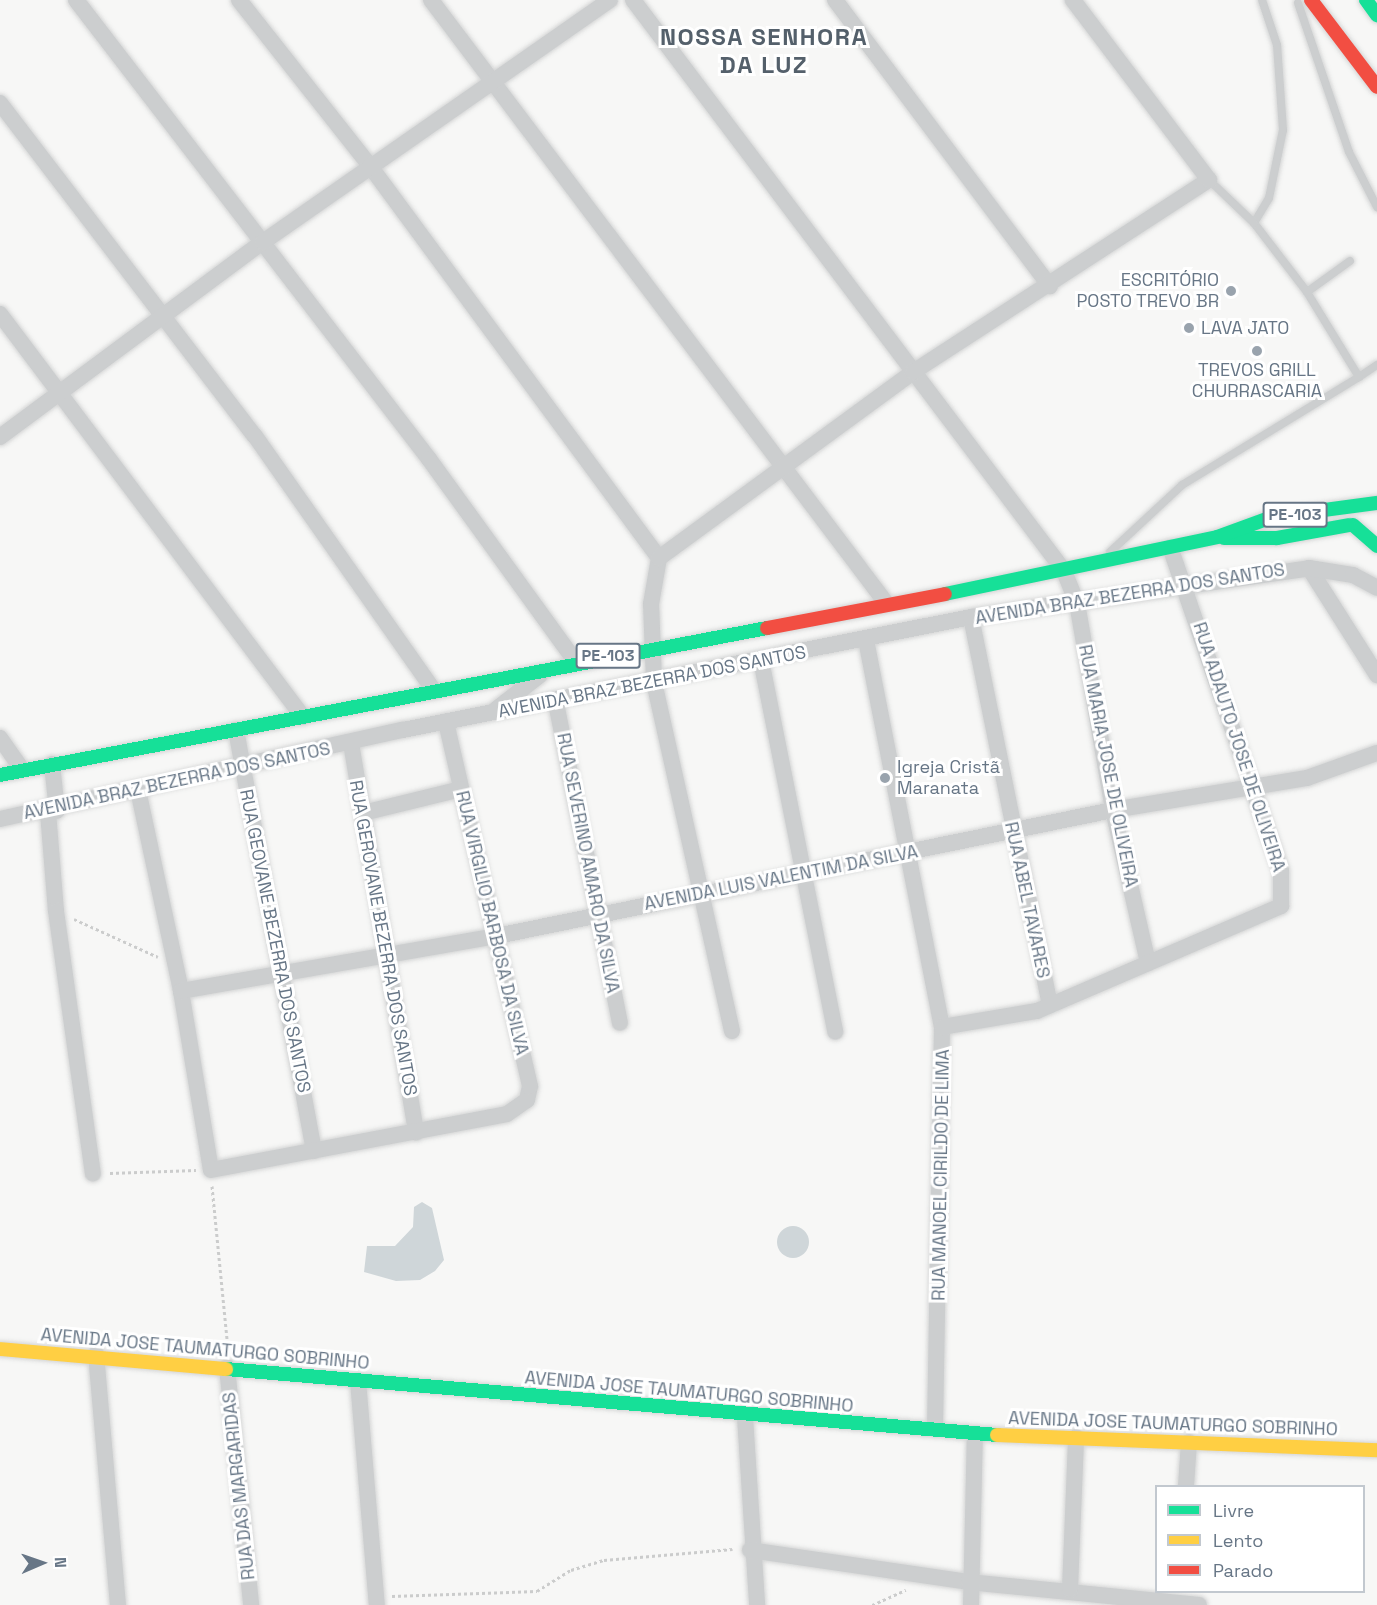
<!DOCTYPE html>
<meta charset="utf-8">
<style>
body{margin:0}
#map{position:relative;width:1377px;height:1605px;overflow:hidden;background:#f7f7f6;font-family:"Space Grotesk",sans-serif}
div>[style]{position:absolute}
.water>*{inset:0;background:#cfd6d9}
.round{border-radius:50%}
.path>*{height:3px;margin-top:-1.5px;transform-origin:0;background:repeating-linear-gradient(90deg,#cbcccc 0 3px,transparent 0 6px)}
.roads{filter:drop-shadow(0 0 2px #d4d5d5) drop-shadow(0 0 2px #d4d5d5)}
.lane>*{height:8px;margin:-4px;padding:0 4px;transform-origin:4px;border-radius:4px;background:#cccecf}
.street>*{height:16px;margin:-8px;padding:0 8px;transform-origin:8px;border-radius:8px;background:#cccecf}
.fast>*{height:14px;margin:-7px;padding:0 7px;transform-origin:7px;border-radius:7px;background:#16e098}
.slow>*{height:14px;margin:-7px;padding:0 7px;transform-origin:7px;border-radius:7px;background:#ffcf43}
.jam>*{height:14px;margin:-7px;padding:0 7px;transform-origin:7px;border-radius:7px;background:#f24e42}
.dots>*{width:16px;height:16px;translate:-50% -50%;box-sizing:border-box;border:3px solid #fff;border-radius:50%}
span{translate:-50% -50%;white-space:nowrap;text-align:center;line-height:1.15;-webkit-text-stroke:6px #fff;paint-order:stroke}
.shield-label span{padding:2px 4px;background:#fff;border:2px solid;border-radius:4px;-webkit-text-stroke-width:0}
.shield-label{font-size:16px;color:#677686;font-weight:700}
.poi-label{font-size:18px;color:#677686}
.right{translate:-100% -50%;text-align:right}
.left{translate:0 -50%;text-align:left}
.street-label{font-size:18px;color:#677686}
.district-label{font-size:24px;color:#54606b;font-weight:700;letter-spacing:1.5px}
.legend{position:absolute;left:1155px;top:1485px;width:210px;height:108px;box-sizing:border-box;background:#fff;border:2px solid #c2c8cf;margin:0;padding:8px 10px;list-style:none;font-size:18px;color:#677686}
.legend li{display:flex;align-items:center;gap:12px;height:30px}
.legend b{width:30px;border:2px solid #c2c8cf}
.north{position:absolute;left:12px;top:1533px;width:60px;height:60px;-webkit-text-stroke:4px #fff;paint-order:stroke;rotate:88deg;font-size:16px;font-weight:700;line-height:24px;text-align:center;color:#677686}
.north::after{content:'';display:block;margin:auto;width:21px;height:27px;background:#677686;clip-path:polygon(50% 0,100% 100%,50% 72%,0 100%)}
</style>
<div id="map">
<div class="water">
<i style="clip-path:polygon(422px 1202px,432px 1208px,444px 1260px,435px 1271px,420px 1280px,396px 1281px,364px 1272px,367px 1246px,395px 1246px,413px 1227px,414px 1207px)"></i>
<i class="round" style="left:777px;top:1226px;width:32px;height:32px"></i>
</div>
<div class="path">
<i style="left:74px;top:919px;width:92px;rotate:24.3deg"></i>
<i style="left:110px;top:1173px;width:86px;rotate:-2deg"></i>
<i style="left:212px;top:1186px;width:164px;rotate:84.4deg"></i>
<i style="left:392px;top:1596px;width:145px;rotate:-2deg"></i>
<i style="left:537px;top:1591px;width:40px;rotate:-32deg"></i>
<i style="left:571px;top:1570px;width:34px;rotate:-17deg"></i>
<i style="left:604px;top:1560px;width:129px;rotate:-4.9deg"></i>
<i style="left:872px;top:1605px;width:37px;rotate:-24deg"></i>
</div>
<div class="roads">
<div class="lane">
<i style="left:1298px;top:3px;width:157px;rotate:71.1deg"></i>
<i style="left:1349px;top:152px;width:62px;rotate:63deg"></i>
<i style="left:1254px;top:223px;width:29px;rotate:-59deg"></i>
<i style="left:1269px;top:198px;width:69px;rotate:-78.4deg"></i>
<i style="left:1283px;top:130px;width:85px;rotate:-94deg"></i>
<i style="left:1277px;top:45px;width:47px;rotate:-108.4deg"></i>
<i style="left:1307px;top:292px;width:53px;rotate:-35.8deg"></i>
<i style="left:1359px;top:377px;width:22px;rotate:-34deg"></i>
<i style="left:1110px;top:552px;width:98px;rotate:-42.9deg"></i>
<i style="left:1182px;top:485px;width:207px;rotate:-31.4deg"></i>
<i style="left:1359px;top:377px;width:100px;rotate:-121.5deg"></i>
<i style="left:1307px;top:292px;width:87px;rotate:-127.5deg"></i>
<i style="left:1254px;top:223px;width:62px;rotate:-136.3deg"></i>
</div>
<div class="street">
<i style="left:76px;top:0;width:579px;rotate:52.44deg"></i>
<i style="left:429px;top:459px;width:251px;rotate:54.1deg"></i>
<i style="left:239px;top:0;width:211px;rotate:51.7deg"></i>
<i style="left:370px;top:166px;width:487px;rotate:53.6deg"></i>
<i style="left:431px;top:0;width:755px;rotate:52.96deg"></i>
<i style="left:633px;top:0;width:715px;rotate:52.95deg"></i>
<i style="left:1064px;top:571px;width:35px;rotate:68deg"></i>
<i style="left:1077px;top:603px;width:210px;rotate:80.1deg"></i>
<i style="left:1113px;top:810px;width:157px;rotate:77.1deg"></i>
<i style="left:835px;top:0;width:358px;rotate:53.1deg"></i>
<i style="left:0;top:103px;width:419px;rotate:52.6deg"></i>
<i style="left:255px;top:436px;width:312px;rotate:54.9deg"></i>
<i style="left:0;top:314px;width:504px;rotate:53.06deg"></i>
<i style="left:0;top:437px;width:327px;rotate:-36.6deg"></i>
<i style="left:263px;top:242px;width:423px;rotate:-34.9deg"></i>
<i style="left:1309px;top:568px;width:127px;rotate:57.6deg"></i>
<i style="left:971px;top:617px;width:396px;rotate:78.5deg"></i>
<i style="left:866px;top:640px;width:394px;rotate:78.9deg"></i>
<i style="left:942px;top:1027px;width:402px;rotate:91deg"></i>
<i style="left:761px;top:660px;width:379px;rotate:78.7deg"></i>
<i style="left:556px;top:703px;width:326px;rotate:78.7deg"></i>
<i style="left:494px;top:711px;width:58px;rotate:-38deg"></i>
<i style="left:236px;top:730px;width:428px;rotate:79.5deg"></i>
<i style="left:0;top:738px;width:38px;rotate:55deg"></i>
<i style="left:351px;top:743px;width:395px;rotate:80.5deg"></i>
<i style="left:52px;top:764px;width:47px;rotate:83.9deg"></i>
<i style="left:138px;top:790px;width:206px;rotate:77.9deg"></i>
<i style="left:181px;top:991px;width:181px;rotate:80.5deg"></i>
<i style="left:211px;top:1170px;width:301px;rotate:-10.7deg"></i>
<i style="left:507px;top:1114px;width:24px;rotate:-35deg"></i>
<i style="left:527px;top:1100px;width:14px;rotate:-78deg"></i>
<i style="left:530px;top:1086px;width:374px;rotate:-103deg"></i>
<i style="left:48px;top:812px;width:99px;rotate:85.4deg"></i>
<i style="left:56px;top:911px;width:265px;rotate:82deg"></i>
<i style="left:363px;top:813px;width:101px;rotate:-13.8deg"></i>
<i style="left:0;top:819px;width:413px;rotate:-12.5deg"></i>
<i style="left:403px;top:730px;width:579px;rotate:-11.25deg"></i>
<i style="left:971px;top:617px;width:342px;rotate:-8.2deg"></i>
<i style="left:1309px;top:568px;width:45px;rotate:9deg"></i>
<i style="left:1353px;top:575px;width:27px;rotate:28deg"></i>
<i style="left:181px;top:991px;width:316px;rotate:-9.9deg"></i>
<i style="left:492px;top:937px;width:634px;rotate:-11.56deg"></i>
<i style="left:1113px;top:810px;width:197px;rotate:-9.4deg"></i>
<i style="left:1307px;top:778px;width:74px;rotate:-19.7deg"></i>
<i style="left:942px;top:1027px;width:96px;rotate:-9.6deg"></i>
<i style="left:1037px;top:1011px;width:266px;rotate:-23.3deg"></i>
<i style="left:1281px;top:906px;width:35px;rotate:-90deg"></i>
<i style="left:1281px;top:871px;width:342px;rotate:-108.9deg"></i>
<i style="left:732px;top:1031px;width:359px;rotate:-102.6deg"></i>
<i style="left:654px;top:681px;width:77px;rotate:-92.2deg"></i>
<i style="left:651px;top:604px;width:47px;rotate:-80.1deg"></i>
<i style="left:659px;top:558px;width:315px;rotate:-36.2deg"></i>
<i style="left:913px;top:372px;width:353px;rotate:-33deg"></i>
<i style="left:1209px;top:180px;width:226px;rotate:-127.1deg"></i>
<i style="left:96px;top:1354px;width:252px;rotate:85deg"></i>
<i style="left:227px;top:1367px;width:239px;rotate:84.2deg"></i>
<i style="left:358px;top:1381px;width:225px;rotate:85.2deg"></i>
<i style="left:745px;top:1417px;width:188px;rotate:86.3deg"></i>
<i style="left:1186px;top:1486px;width:44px;rotate:-86.1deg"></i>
<i style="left:750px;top:1550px;width:221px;rotate:8.3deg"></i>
<i style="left:969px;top:1582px;width:231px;rotate:5.7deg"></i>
<i style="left:1070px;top:1589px;width:152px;rotate:-87.7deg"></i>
<i style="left:971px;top:1605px;width:171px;rotate:-88.7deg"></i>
</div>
<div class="fast">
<i style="left:1366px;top:0;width:19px;rotate:54deg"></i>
<i style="left:1353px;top:525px;width:32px;rotate:41deg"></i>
<i style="left:1224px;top:538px;width:53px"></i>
<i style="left:1277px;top:538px;width:73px;rotate:-10.2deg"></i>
<i style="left:945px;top:594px;width:278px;rotate:-11.8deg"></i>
<i style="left:1217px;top:537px;width:59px;rotate:-20deg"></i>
<i style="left:1272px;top:517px;width:106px;rotate:-7.6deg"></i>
<i style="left:0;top:775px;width:781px;rotate:-10.85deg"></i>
<i style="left:226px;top:1369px;width:774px;rotate:4.89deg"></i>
</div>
<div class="slow">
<i style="left:0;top:1349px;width:227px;rotate:5.1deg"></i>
<i style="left:997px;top:1435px;width:380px;rotate:2.3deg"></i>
</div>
<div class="jam">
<i style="left:1311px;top:0;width:109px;rotate:52.8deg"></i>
<i style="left:767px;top:628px;width:181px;rotate:-10.8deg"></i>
</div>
</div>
<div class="dots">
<i style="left:1231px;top:291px;background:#99a3ad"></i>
<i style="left:1189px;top:328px;background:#99a3ad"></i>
<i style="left:1257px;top:351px;background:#99a3ad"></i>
<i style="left:885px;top:778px;background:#99a3ad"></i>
</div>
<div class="shield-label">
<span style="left:1295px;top:515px">PE-103</span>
<span style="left:608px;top:656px">PE-103</span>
</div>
<div class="poi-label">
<span class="right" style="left:1219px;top:291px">ESCRITÓRIO<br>POSTO TREVO BR</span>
<span class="left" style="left:1201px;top:328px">LAVA JATO</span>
<span style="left:1257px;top:381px">TREVOS GRILL<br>CHURRASCARIA</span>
<span class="left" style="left:897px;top:778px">Igreja Cristã<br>Maranata</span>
</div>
<div class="street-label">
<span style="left:1130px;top:594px;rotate:-9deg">AVENIDA BRAZ BEZERRA DOS SANTOS</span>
<span style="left:652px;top:682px;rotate:-11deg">AVENIDA BRAZ BEZERRA DOS SANTOS</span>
<span style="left:1239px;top:747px;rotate:72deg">RUA ADAUTO JOSE DE OLIVEIRA</span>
<span style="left:1108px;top:766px;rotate:79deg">RUA MARIA JOSE DE OLIVEIRA</span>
<span style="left:177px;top:781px;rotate:-12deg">AVENIDA BRAZ BEZERRA DOS SANTOS</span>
<span style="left:588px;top:863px;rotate:79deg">RUA SEVERINO AMARO DA SILVA</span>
<span style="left:781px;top:878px;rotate:-11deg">AVENIDA LUIS VALENTIM DA SILVA</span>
<span style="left:1027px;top:900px;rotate:78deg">RUA ABEL TAVARES</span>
<span style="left:492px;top:923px;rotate:77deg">RUA VIRGILIO BARBOSA DA SILVA</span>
<span style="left:383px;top:938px;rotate:80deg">RUA GEROVANE BEZERRA DOS SANTOS</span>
<span style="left:275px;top:941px;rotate:79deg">RUA GEOVANE BEZERRA DOS SANTOS</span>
<span style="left:941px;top:1175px;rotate:-89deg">RUA MANOEL CIRILDO DE LIMA</span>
<span style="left:205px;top:1349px;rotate:5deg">AVENIDA JOSE TAUMATURGO SOBRINHO</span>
<span style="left:689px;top:1392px;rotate:5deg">AVENIDA JOSE TAUMATURGO SOBRINHO</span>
<span style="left:1173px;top:1424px;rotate:2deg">AVENIDA JOSE TAUMATURGO SOBRINHO</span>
<span style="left:239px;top:1486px;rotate:-96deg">RUA DAS MARGARIDAS</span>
</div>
<div class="district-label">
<span style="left:764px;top:51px">NOSSA SENHORA<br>DA LUZ</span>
</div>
<ul class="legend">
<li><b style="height:8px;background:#16e098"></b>Livre</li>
<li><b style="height:8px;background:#ffcf43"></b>Lento</li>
<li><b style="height:8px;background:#f24e42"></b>Parado</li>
</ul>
<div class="north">N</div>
</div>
